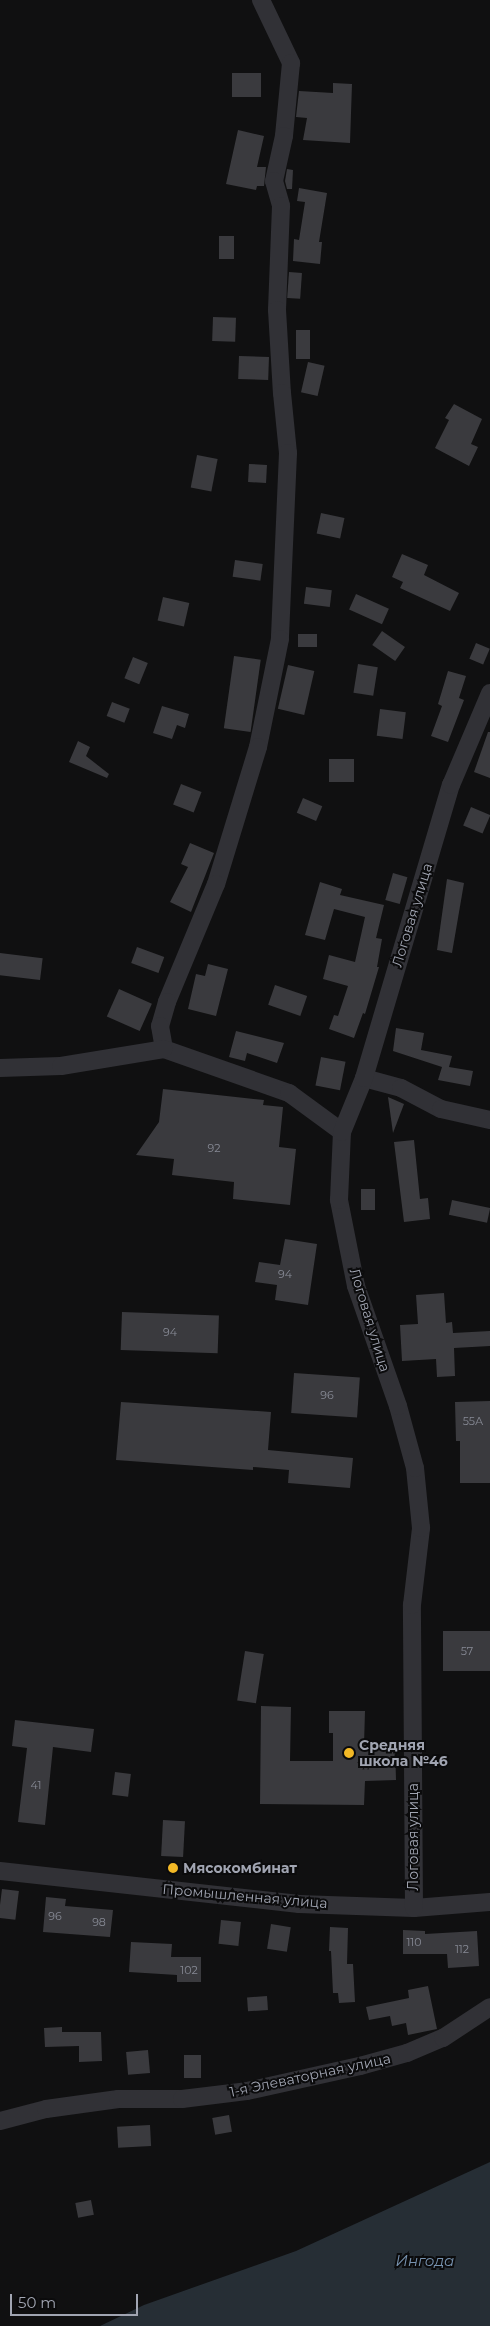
<!DOCTYPE html>
<meta charset="utf-8">
<style>
body{margin:0}
#map{position:relative;width:490px;height:2326px;overflow:hidden;background:#101011;font-family:Montserrat,sans-serif}
div>[style]{position:absolute}
.water>*{inset:0;background:#262e35}
.building>*{inset:0;background:#3a3a3e;transform-origin:0 0}
.minor>*{height:18px;margin:-9px;padding:0 9px;transform-origin:9px;border-radius:9px;background:#313136}
.dots>*{width:14px;height:14px;translate:-50% -50%;box-sizing:border-box;border:2px solid #0b0b0c;border-radius:50%}
span{translate:-50% -50%;white-space:nowrap;text-align:center;line-height:1.15;-webkit-text-stroke:4px #0b0b0c;paint-order:stroke}
.number-label{font-size:11px;color:#878a95}
.number-label span{-webkit-text-stroke-width:0}
.street-label{font-size:14px;color:#a1a5b2}
.poi-label{font-size:14px;color:#a1a5b2;font-weight:700}
.left{translate:0 -50%;text-align:left}
.water-label{font-size:15px;color:#7792af;font-style:italic}
.scale{position:absolute;left:10px;top:2294px;width:128px;height:22px;box-sizing:border-box;border:2px solid #a1a5b2;border-top:0;padding-left:6px;font-size:15px;line-height:18px;white-space:nowrap;color:#a1a5b2;-webkit-text-stroke:4px #0b0b0c;paint-order:stroke}
</style>
<div id="map">
<div class="water">
<i style="clip-path:polygon(490px 2162px,490px 2326px,100px 2326px,144px 2305px,296px 2251px)"></i>
</div>
<div class="building">
<i style="left:232px;top:73px;width:29px;height:24px"></i>
<i style="clip-path:polygon(333px 83px,352px 84px,350px 143px,303px 140px,307px 118px,296px 117px,299px 91px,333px 93px)"></i>
<i style="clip-path:polygon(238px 130px,264px 136px,257px 167px,266px 167px,264px 186px,257px 186px,256px 190px,226px 184px)"></i>
<i style="clip-path:polygon(287px 169px,293px 170px,292px 189px,287px 189px,285px 181px)"></i>
<i style="clip-path:polygon(299px 188px,327px 193px,319px 242px,322px 242px,320px 264px,293px 261px,294px 239px,299px 240px,305px 202px,297px 201px)"></i>
<i style="left:219px;top:236px;width:15px;height:23px"></i>
<i style="left:289px;top:272px;width:13px;height:26px;rotate:4deg"></i>
<i style="left:213px;top:317px;width:23px;height:24px;rotate:2deg"></i>
<i style="left:296px;top:330px;width:14px;height:29px"></i>
<i style="left:239px;top:356px;width:30px;height:23px;rotate:2deg"></i>
<i style="left:308px;top:362px;width:17px;height:31px;rotate:13deg"></i>
<i style="clip-path:polygon(454px 404px,482px 419px,471px 444px,478px 447px,469px 466px,435px 448px,449px 420px,445px 418px)"></i>
<i style="left:197px;top:455px;width:21px;height:33px;rotate:11deg"></i>
<i style="left:249px;top:464px;width:18px;height:18px;rotate:3deg"></i>
<i style="left:321px;top:513px;width:24px;height:21px;rotate:12deg"></i>
<i style="clip-path:polygon(402px 554px,428px 565px,424px 575px,459px 593px,450px 611px,400px 588px,403px 582px,392px 577px)"></i>
<i style="left:235px;top:560px;width:28px;height:17px;rotate:8deg"></i>
<i style="left:306px;top:587px;width:26px;height:17px;rotate:7deg"></i>
<i style="left:356px;top:594px;width:36px;height:17px;rotate:24deg"></i>
<i style="left:163px;top:597px;width:27px;height:24px;rotate:13deg"></i>
<i style="left:382px;top:631px;width:28px;height:17px;rotate:35deg"></i>
<i style="left:298px;top:634px;width:19px;height:13px"></i>
<i style="left:476px;top:643px;width:15px;height:17px;rotate:23deg"></i>
<i style="left:234px;top:656px;width:27px;height:73px;rotate:8deg"></i>
<i style="left:133px;top:657px;width:16px;height:23px;rotate:22deg"></i>
<i style="left:358px;top:664px;width:20px;height:29px;rotate:9deg"></i>
<i style="left:288px;top:665px;width:27px;height:45px;rotate:13deg"></i>
<i style="clip-path:polygon(448px 671px,466px 676px,459px 698px,464px 700px,448px 742px,431px 736px,442px 706px,438px 704px)"></i>
<i style="left:112px;top:702px;width:19px;height:15px;rotate:21deg"></i>
<i style="clip-path:polygon(162px 706px,189px 714px,185px 728px,177px 725px,172px 739px,153px 733px)"></i>
<i style="left:380px;top:709px;width:26px;height:27px;rotate:7deg"></i>
<i style="clip-path:polygon(488px 732px,490px 732px,490px 778px,474px 772px)"></i>
<i style="clip-path:polygon(78px 741px,90px 747px,86px 756px,109px 774px,107px 778px,69px 762px)"></i>
<i style="left:354px;top:759px;width:23px;height:25px;rotate:90deg"></i>
<i style="left:181px;top:784px;width:22px;height:22px;rotate:21deg"></i>
<i style="left:303px;top:798px;width:21px;height:16px;rotate:23deg"></i>
<i style="left:471px;top:807px;width:21px;height:20px;rotate:23deg"></i>
<i style="clip-path:polygon(190px 843px,214px 853px,191px 912px,170px 902px,188px 867px,181px 864px)"></i>
<i style="left:393px;top:873px;width:15px;height:28px;rotate:16deg"></i>
<i style="clip-path:polygon(447px 879px,464px 883px,452px 953px,437px 950px)"></i>
<i style="clip-path:polygon(320px 882px,342px 889px,340px 895px,384px 905px,376px 938px,382px 939px,377px 967px,379px 967px,365px 1014px,363px 1013px,354px 1038px,329px 1029px,334px 1015px,338px 1016px,348px 986px,323px 979px,329px 955px,355px 962px,365px 917px,334px 909px,325px 940px,305px 935px)"></i>
<i style="left:137px;top:947px;width:29px;height:17px;rotate:20deg"></i>
<i style="left:0;top:953px;width:43px;height:22px;rotate:7deg"></i>
<i style="clip-path:polygon(208px 964px,228px 969px,216px 1016px,188px 1009px,196px 974px,205px 976px)"></i>
<i style="left:275px;top:985px;width:34px;height:21px;rotate:19deg"></i>
<i style="left:119px;top:989px;width:36px;height:30px;rotate:24deg"></i>
<i style="clip-path:polygon(396px 1028px,424px 1033px,421px 1050px,452px 1056px,449px 1067px,473px 1071px,470px 1086px,438px 1080px,442px 1067px,393px 1051px)"></i>
<i style="clip-path:polygon(236px 1031px,284px 1043px,277px 1063px,247px 1053px,245px 1061px,229px 1057px)"></i>
<i style="left:321px;top:1057px;width:25px;height:29px;rotate:11deg"></i>
<i style="clip-path:polygon(163px 1089px,264px 1100px,263px 1105px,283px 1107px,279px 1147px,296px 1149px,290px 1205px,233px 1199px,234px 1182px,172px 1175px,174px 1159px,136px 1155px,159px 1122px)"></i>
<i style="clip-path:polygon(388px 1097px,404px 1104px,393px 1133px)"></i>
<i style="clip-path:polygon(414px 1140px,420px 1199px,428px 1198px,430px 1219px,404px 1222px,394px 1142px)"></i>
<i style="left:361px;top:1189px;width:14px;height:21px"></i>
<i style="left:452px;top:1200px;width:39px;height:15px;rotate:12deg"></i>
<i style="clip-path:polygon(285px 1239px,317px 1244px,308px 1305px,275px 1300px,277px 1285px,255px 1282px,259px 1262px,280px 1265px)"></i>
<i style="clip-path:polygon(444px 1293px,446px 1323px,452px 1322px,453px 1333px,490px 1331px,490px 1346px,454px 1348px,455px 1376px,437px 1377px,436px 1359px,402px 1361px,400px 1325px,418px 1324px,416px 1295px)"></i>
<i style="left:122px;top:1312px;width:97px;height:38px;rotate:2deg"></i>
<i style="left:294px;top:1373px;width:66px;height:40px;rotate:4deg"></i>
<i style="clip-path:polygon(490px 1401px,490px 1483px,460px 1483px,460px 1441px,456px 1441px,455px 1402px)"></i>
<i style="clip-path:polygon(121px 1402px,271px 1412px,268px 1450px,353px 1458px,350px 1488px,288px 1483px,289px 1470px,253px 1467px,253px 1470px,116px 1460px)"></i>
<i style="left:490px;top:1631px;width:40px;height:47px;rotate:90deg"></i>
<i style="left:245px;top:1651px;width:19px;height:50px;rotate:9deg"></i>
<i style="clip-path:polygon(261px 1706px,291px 1707px,290px 1761px,333px 1761px,333px 1733px,329px 1733px,329px 1711px,365px 1711px,364px 1745px,395px 1745px,396px 1780px,365px 1781px,364px 1805px,260px 1804px)"></i>
<i style="clip-path:polygon(15px 1720px,94px 1729px,91px 1752px,53px 1747px,45px 1825px,18px 1822px,27px 1748px,12px 1746px)"></i>
<i style="left:115px;top:1772px;width:16px;height:23px;rotate:7deg"></i>
<i style="left:163px;top:1820px;width:22px;height:36px;rotate:3deg"></i>
<i style="left:2px;top:1889px;width:17px;height:29px;rotate:7deg"></i>
<i style="clip-path:polygon(46px 1897px,66px 1899px,65px 1906px,113px 1910px,110px 1937px,43px 1932px)"></i>
<i style="left:221px;top:1920px;width:20px;height:24px;rotate:6deg"></i>
<i style="left:271px;top:1924px;width:20px;height:25px;rotate:9deg"></i>
<i style="clip-path:polygon(330px 1927px,348px 1928px,347px 1964px,353px 1964px,355px 2002px,339px 2003px,338px 1993px,333px 1993px,331px 1951px,329px 1951px)"></i>
<i style="clip-path:polygon(403px 1930px,425px 1931px,425px 1934px,477px 1931px,479px 1966px,448px 1968px,447px 1954px,403px 1954px)"></i>
<i style="clip-path:polygon(131px 1942px,172px 1944px,171px 1957px,201px 1957px,201px 1982px,177px 1982px,177px 1975px,129px 1972px)"></i>
<i style="clip-path:polygon(428px 1986px,437px 2029px,408px 2035px,406px 2023px,392px 2026px,390px 2016px,369px 2020px,366px 2007px,409px 1998px,408px 1990px)"></i>
<i style="left:267px;top:1996px;width:14px;height:20px;rotate:86deg"></i>
<i style="clip-path:polygon(62px 2027px,62px 2032px,101px 2032px,102px 2061px,79px 2062px,79px 2046px,45px 2047px,44px 2028px)"></i>
<i style="left:148px;top:2050px;width:23px;height:22px;rotate:85deg"></i>
<i style="left:184px;top:2055px;width:17px;height:23px"></i>
<i style="left:229px;top:2115px;width:17px;height:17px;rotate:80deg"></i>
<i style="left:150px;top:2125px;width:21px;height:33px;rotate:87deg"></i>
<i style="left:91px;top:2200px;width:15px;height:16px;rotate:79deg"></i>
</div>
<div class="minor">
<i style="left:261px;top:0;width:70px;rotate:64.5deg"></i>
<i style="left:291px;top:63px;width:73px;rotate:95.5deg"></i>
<i style="left:284px;top:136px;width:46px;rotate:102.5deg"></i>
<i style="left:274px;top:181px;width:26px;rotate:74deg"></i>
<i style="left:281px;top:206px;width:104px;rotate:92.2deg"></i>
<i style="left:277px;top:310px;width:83px;rotate:86.6deg"></i>
<i style="left:282px;top:393px;width:60px;rotate:84.3deg"></i>
<i style="left:288px;top:453px;width:186px;rotate:92.5deg"></i>
<i style="left:280px;top:639px;width:110px;rotate:101.5deg"></i>
<i style="left:258px;top:747px;width:143px;rotate:107deg"></i>
<i style="left:216px;top:884px;width:128px;rotate:112.6deg"></i>
<i style="left:167px;top:1002px;width:25px;rotate:106deg"></i>
<i style="left:160px;top:1026px;width:23px;rotate:80deg"></i>
<i style="left:164px;top:1049px;width:133px;rotate:19.4deg"></i>
<i style="left:289px;top:1093px;width:66px;rotate:36.3deg"></i>
<i style="left:0;top:1068px;width:61px;rotate:-1.9deg"></i>
<i style="left:61px;top:1066px;width:104px;rotate:-9.4deg"></i>
<i style="left:364px;top:1078px;width:38px;rotate:15deg"></i>
<i style="left:401px;top:1088px;width:45px;rotate:27.7deg"></i>
<i style="left:441px;top:1109px;width:50px;rotate:12.7deg"></i>
<i style="left:0;top:1871px;width:301px;rotate:6.3deg"></i>
<i style="left:299px;top:1904px;width:115px;rotate:2deg"></i>
<i style="left:414px;top:1908px;width:76px;rotate:-4.5deg"></i>
<i style="left:414px;top:1908px;width:303px;rotate:-90.4deg"></i>
<i style="left:412px;top:1605px;width:78px;rotate:-83.3deg"></i>
<i style="left:421px;top:1528px;width:60px;rotate:-95.7deg"></i>
<i style="left:415px;top:1468px;width:64px;rotate:-105.3deg"></i>
<i style="left:398px;top:1406px;width:127px;rotate:-109.3deg"></i>
<i style="left:356px;top:1286px;width:88px;rotate:-101.2deg"></i>
<i style="left:339px;top:1200px;width:68px;rotate:-87.5deg"></i>
<i style="left:342px;top:1132px;width:58px;rotate:-67.8deg"></i>
<i style="left:364px;top:1078px;width:306px;rotate:-73.5deg"></i>
<i style="left:451px;top:785px;width:100px;rotate:-67deg"></i>
<i style="left:0;top:2121px;width:48px;rotate:-14.6deg"></i>
<i style="left:46px;top:2109px;width:73px;rotate:-7.9deg"></i>
<i style="left:118px;top:2099px;width:64px"></i>
<i style="left:182px;top:2099px;width:65px;rotate:-7deg"></i>
<i style="left:247px;top:2091px;width:116px;rotate:-12.5deg"></i>
<i style="left:360px;top:2066px;width:49px;rotate:-15.5deg"></i>
<i style="left:407px;top:2053px;width:39px;rotate:-23deg"></i>
<i style="left:443px;top:2038px;width:56px;rotate:-33.4deg"></i>
</div>
<div class="dots">
<i style="left:349px;top:1753px;background:#f3b926"></i>
<i style="left:173px;top:1868px;background:#f3b926"></i>
</div>
<div class="number-label">
<span style="left:214px;top:1148px">92</span>
<span style="left:285px;top:1274px">94</span>
<span style="left:170px;top:1332px">94</span>
<span style="left:327px;top:1395px">96</span>
<span style="left:473px;top:1421px">55А</span>
<span style="left:467px;top:1651px">57</span>
<span style="left:36px;top:1785px">41</span>
<span style="left:55px;top:1916px">96</span>
<span style="left:99px;top:1922px">98</span>
<span style="left:414px;top:1942px">110</span>
<span style="left:462px;top:1949px">112</span>
<span style="left:189px;top:1970px">102</span>
</div>
<div class="street-label">
<span style="left:412px;top:915px;rotate:-73deg">Логовая улица</span>
<span style="left:370px;top:1320px;rotate:73deg">Логовая улица</span>
<span style="left:413px;top:1837px;rotate:-90deg">Логовая улица</span>
<span style="left:245px;top:1896px;rotate:5deg">Промышленная улица</span>
<span style="left:310px;top:2075px;rotate:-12deg">1-я Элеваторная улица</span>
</div>
<div class="poi-label">
<span class="left" style="left:359px;top:1753px">Средняя<br>школа №46</span>
<span class="left" style="left:183px;top:1868px">Мясокомбинат</span>
</div>
<div class="water-label">
<span style="left:425px;top:2261px">Ингода</span>
</div>
<div class="scale">50 m</div>
</div>
